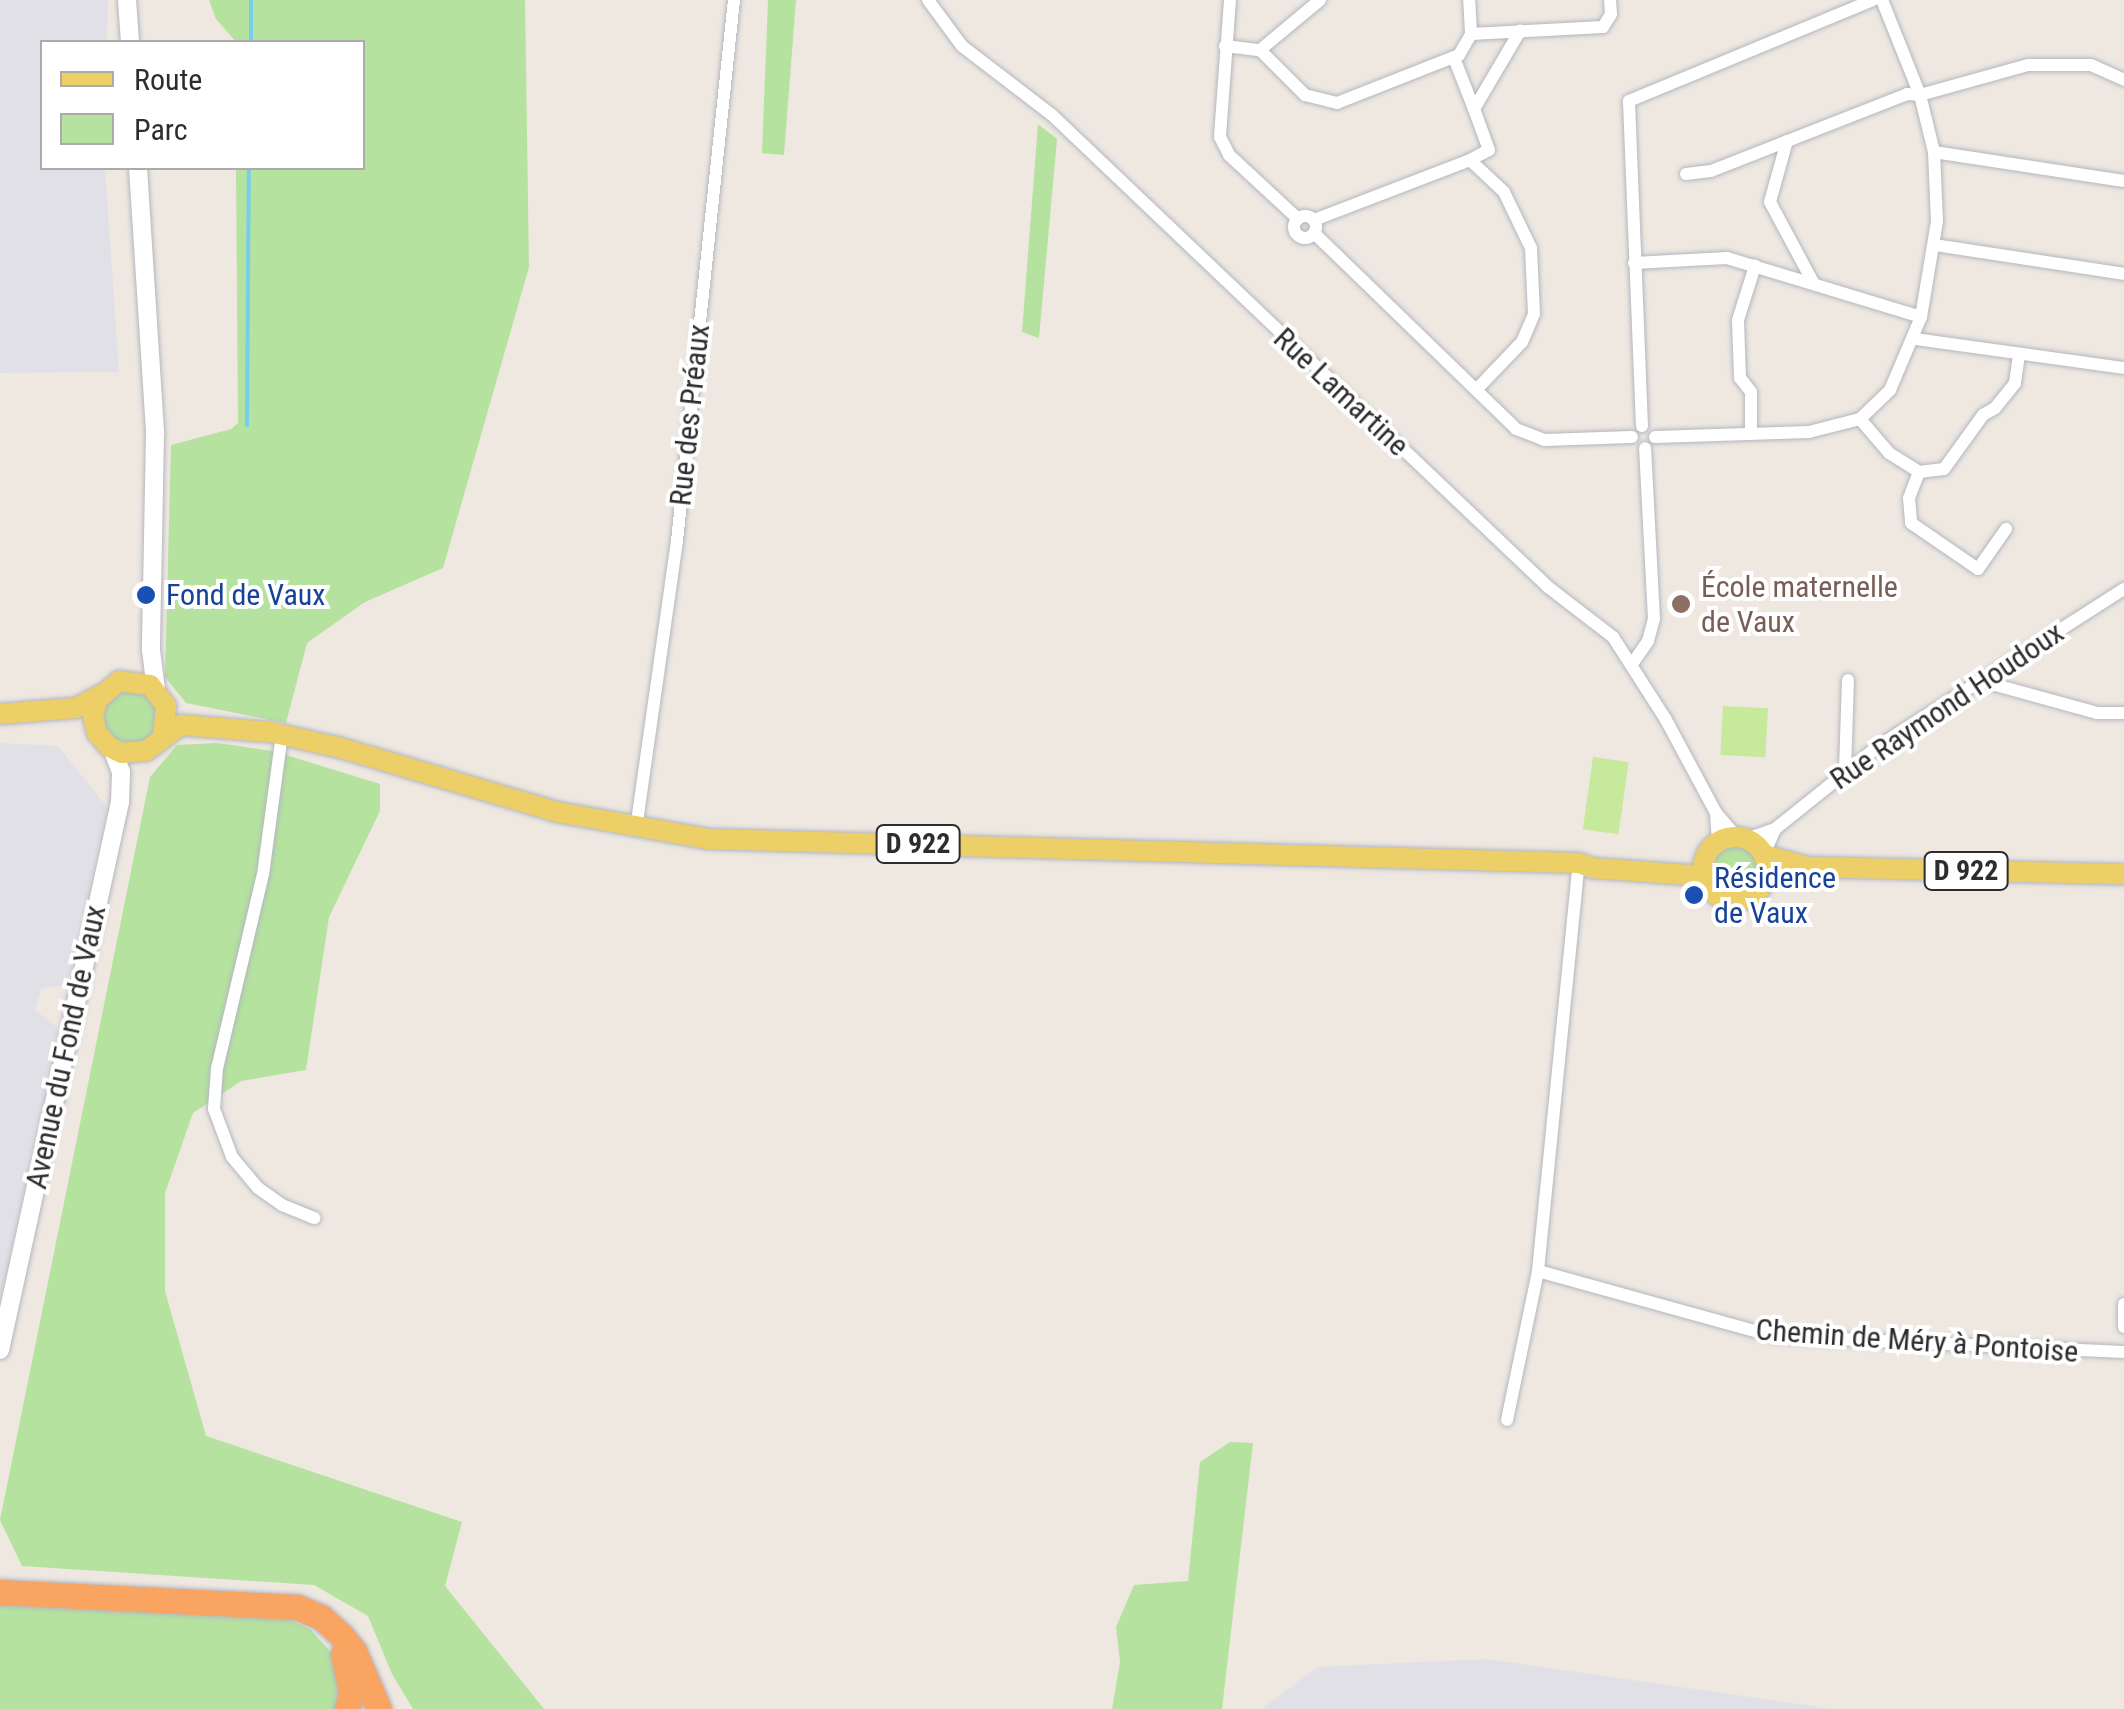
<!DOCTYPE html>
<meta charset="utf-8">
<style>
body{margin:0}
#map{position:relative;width:2124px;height:1709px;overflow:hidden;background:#eee8e1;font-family:"Roboto Condensed",sans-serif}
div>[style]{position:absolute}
.industrial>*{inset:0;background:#e2e0e7}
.green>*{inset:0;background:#b5e29f}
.round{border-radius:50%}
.pitch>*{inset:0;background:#c7e99c;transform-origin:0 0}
.stream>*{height:4px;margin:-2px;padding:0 2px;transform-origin:2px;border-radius:2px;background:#78ccec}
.roads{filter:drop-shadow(0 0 2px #b4b6c0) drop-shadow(0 0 2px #b4b6c0)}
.street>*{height:12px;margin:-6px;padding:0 6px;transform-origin:6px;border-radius:6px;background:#fff}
.street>.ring{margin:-6px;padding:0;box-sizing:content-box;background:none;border:12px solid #fff;border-radius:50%}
.secondary>*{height:18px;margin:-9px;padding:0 9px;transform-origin:9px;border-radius:9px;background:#fff}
.primary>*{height:20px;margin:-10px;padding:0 10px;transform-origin:10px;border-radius:10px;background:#edcf67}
.primary>.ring{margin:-10px;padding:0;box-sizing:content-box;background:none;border:20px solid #edcf67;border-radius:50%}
.highway>*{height:25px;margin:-12.5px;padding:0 12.5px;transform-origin:12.5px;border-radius:12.5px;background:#f9a460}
.dots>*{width:28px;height:28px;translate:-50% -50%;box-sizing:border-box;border:5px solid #fff;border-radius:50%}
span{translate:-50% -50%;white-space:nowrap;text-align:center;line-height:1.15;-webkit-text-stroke:8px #fff;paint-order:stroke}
.shield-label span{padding:2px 8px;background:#fff;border:2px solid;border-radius:8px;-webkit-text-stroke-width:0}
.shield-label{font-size:28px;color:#2d2d2d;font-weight:700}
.street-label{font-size:30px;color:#2d2d2d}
.education-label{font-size:30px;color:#785e54}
.left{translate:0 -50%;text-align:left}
.transit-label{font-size:30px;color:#164399}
.legend{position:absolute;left:40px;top:40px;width:325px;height:130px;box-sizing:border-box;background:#fff;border:2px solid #ababab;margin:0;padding:12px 18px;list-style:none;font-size:30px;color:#2d2d2d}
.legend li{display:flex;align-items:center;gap:20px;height:50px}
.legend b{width:50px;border:2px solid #ababab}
</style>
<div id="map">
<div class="industrial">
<i style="clip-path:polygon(0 0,108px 0,107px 42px,42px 42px,42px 168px,105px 168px,119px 372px,0 373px)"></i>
<i style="clip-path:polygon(0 743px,58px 746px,107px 807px,70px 976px,60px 986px,41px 989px,35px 1010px,59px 1028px,0 1297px)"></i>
<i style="clip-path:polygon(1486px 1659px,1833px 1709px,1262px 1709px,1318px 1667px)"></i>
</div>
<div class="green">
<i style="clip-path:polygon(209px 0,525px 0,529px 267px,443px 568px,365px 602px,307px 643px,286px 723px,186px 703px,165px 677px,171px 445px,231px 429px,238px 423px,236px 168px,362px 168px,362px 42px,236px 42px,216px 19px)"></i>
<i style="clip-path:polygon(768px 0,796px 0,784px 155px,762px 153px)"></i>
<i style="clip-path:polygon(1038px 124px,1057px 139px,1039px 338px,1022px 332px)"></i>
<i class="round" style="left:102px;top:689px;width:56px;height:56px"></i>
<i style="clip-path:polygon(217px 743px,273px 751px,380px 784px,380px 811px,329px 917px,306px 1070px,241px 1081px,193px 1113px,165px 1193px,165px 1291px,206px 1436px,462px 1522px,445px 1586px,544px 1709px,413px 1709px,392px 1674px,368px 1616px,314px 1585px,22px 1566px,0 1520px,150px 777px,177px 745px)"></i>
<i class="round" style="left:1712px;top:844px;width:48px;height:48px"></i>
<i style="clip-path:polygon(1230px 1442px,1253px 1443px,1222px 1709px,1112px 1709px,1120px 1662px,1116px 1627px,1134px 1585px,1188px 1581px,1200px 1462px)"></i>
<i style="clip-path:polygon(0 1598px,270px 1613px,291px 1620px,311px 1630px,336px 1658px,339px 1709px,0 1709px)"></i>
</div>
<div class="pitch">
<i style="left:1723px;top:706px;width:45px;height:49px;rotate:3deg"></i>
<i style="left:1593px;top:757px;width:36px;height:73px;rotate:8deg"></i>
</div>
<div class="stream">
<i style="left:251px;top:42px;width:42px;rotate:-90deg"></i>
<i style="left:247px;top:425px;width:257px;rotate:-89.6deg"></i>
</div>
<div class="roads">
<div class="street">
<i style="left:928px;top:0;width:57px;rotate:53.5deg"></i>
<i style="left:962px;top:46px;width:113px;rotate:37.5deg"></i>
<i style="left:1052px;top:115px;width:685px;rotate:43.58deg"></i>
<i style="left:1548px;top:587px;width:82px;rotate:37.6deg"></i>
<i style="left:1613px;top:637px;width:98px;rotate:57.4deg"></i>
<i style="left:1666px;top:720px;width:106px;rotate:61.7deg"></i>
<i style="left:1230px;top:0;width:137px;rotate:94.2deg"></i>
<i style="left:1220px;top:137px;width:20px;rotate:63deg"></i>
<i style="left:1229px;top:155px;width:94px;rotate:42.8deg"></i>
<i style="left:1471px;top:34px;width:132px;rotate:-3deg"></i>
<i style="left:1603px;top:27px;width:15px;rotate:-58deg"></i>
<i style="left:1611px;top:14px;width:14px;rotate:-94deg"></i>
<i style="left:1225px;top:46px;width:35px;rotate:7deg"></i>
<i style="left:1260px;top:50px;width:64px;rotate:45deg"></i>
<i style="left:1305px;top:95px;width:33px;rotate:14deg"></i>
<i style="left:1337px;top:103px;width:131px;rotate:-21.5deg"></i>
<i style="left:1459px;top:55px;width:24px;rotate:-60deg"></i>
<i style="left:1471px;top:34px;width:34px;rotate:-93deg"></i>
<i style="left:1260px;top:50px;width:78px;rotate:-39.8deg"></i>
<i style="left:1454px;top:58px;width:55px;rotate:68.6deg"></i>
<i style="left:1787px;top:141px;width:63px;rotate:105.6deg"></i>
<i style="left:1770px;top:202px;width:93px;rotate:61.8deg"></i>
<i style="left:1934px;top:152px;width:192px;rotate:8.7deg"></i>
<i style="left:1470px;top:160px;width:21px;rotate:-28deg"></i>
<i style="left:1489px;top:150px;width:44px;rotate:-110.1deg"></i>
<i style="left:1474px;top:109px;width:91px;rotate:-59.5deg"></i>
<i style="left:1686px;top:174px;width:25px;rotate:-7deg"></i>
<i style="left:1711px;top:171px;width:211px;rotate:-21.4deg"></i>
<i style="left:1907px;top:94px;width:13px;rotate:4deg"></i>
<i style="left:1920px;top:95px;width:112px;rotate:-15.5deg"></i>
<i style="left:2028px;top:65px;width:63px"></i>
<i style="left:2091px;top:65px;width:36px;rotate:24deg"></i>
<i class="ring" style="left:1294px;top:216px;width:10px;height:10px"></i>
<i style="left:1314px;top:220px;width:167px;rotate:-21deg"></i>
<i style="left:1470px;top:160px;width:47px;rotate:43.3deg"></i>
<i style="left:1504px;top:192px;width:62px;rotate:64.3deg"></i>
<i style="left:1531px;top:248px;width:66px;rotate:87.4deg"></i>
<i style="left:1534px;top:314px;width:30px;rotate:113deg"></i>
<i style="left:1522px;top:342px;width:66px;rotate:133.8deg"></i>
<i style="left:1314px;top:233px;width:281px;rotate:44.1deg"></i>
<i style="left:1516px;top:429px;width:30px;rotate:21deg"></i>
<i style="left:1544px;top:440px;width:88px;rotate:-2deg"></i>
<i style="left:1935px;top:245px;width:191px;rotate:8.7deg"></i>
<i style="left:1634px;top:263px;width:93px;rotate:-3.1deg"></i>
<i style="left:1727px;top:258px;width:203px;rotate:16.9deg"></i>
<i style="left:1915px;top:339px;width:211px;rotate:7.9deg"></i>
<i style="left:1860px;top:419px;width:45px;rotate:49.5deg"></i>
<i style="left:1889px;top:453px;width:36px;rotate:32deg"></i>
<i style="left:1919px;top:472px;width:25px;rotate:-7deg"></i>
<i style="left:1944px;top:469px;width:67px;rotate:-54.2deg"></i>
<i style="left:1983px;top:415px;width:14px;rotate:-30deg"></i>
<i style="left:1995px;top:408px;width:32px;rotate:-51deg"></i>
<i style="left:2015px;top:383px;width:29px;rotate:-82deg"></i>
<i style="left:1642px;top:426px;width:325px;rotate:-92.3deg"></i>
<i style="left:1629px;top:101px;width:264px;rotate:-22.5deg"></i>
<i style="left:1751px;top:433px;width:41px;rotate:-90deg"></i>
<i style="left:1751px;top:392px;width:18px;rotate:-128deg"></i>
<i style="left:1740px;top:378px;width:58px;rotate:-92deg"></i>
<i style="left:1738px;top:320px;width:57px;rotate:-72.5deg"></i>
<i style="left:1655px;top:437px;width:154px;rotate:-1.9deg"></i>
<i style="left:1809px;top:432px;width:53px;rotate:-14.3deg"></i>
<i style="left:1860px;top:419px;width:42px;rotate:-44deg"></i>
<i style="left:1890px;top:390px;width:79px;rotate:-67deg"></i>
<i style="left:1921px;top:317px;width:97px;rotate:-80.5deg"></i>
<i style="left:1937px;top:221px;width:69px;rotate:-92.5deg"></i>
<i style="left:1934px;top:152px;width:59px;rotate:-103.8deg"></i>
<i style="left:1920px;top:95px;width:102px;rotate:-111.8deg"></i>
<i style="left:1919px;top:472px;width:28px;rotate:111deg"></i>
<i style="left:1909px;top:498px;width:25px;rotate:85deg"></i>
<i style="left:1911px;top:523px;width:81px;rotate:34.5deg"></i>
<i style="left:1978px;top:569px;width:49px;rotate:-55deg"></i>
<i style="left:1632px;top:664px;width:28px;rotate:-55deg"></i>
<i style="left:1648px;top:641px;width:23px;rotate:-75deg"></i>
<i style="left:1654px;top:619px;width:171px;rotate:-93deg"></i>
<i style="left:1981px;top:681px;width:120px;rotate:15.4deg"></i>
<i style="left:2097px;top:713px;width:27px"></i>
<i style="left:282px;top:734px;width:141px;rotate:97.7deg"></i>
<i style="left:263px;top:874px;width:199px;rotate:103.3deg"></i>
<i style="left:217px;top:1068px;width:41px;rotate:94.2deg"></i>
<i style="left:214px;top:1109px;width:51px;rotate:69.4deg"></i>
<i style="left:232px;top:1157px;width:40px;rotate:50deg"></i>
<i style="left:258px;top:1188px;width:29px;rotate:35deg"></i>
<i style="left:282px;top:1205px;width:35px;rotate:22deg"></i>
<i style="left:1845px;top:770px;width:90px;rotate:-88.1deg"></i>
<i style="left:636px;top:829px;width:291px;rotate:-81.9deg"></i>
<i style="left:677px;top:541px;width:544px;rotate:-83.99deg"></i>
<i style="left:1775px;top:829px;width:134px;rotate:-38.7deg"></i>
<i style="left:1880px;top:745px;width:290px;rotate:-32.6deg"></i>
<i style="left:1746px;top:839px;width:31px;rotate:-19deg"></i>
<i style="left:1775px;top:829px;width:28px;rotate:113deg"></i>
<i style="left:1718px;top:842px;width:29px;rotate:-94deg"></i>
<i style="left:1716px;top:813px;width:32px;rotate:49deg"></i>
<i style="left:1538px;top:1271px;width:243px;rotate:15.5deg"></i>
<i style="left:1772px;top:1336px;width:352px;rotate:2.6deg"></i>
<i style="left:2124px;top:1304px;width:23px;rotate:90deg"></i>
<i style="left:1507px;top:1420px;width:152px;rotate:-78.2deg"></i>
<i style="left:1538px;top:1271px;width:410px;rotate:-84.3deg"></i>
</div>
<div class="secondary">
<i style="left:127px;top:0;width:42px;rotate:85.9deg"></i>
<i style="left:138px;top:168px;width:267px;rotate:86.3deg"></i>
<i style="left:155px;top:434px;width:216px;rotate:91.1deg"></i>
<i style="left:151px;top:650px;width:40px;rotate:82.9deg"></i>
<i style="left:0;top:1350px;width:561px;rotate:-77.65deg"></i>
<i style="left:120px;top:802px;width:30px;rotate:-88deg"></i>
<i style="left:121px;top:772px;width:25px;rotate:-111deg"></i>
</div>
<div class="primary">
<i style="left:0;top:714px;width:76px;rotate:-4.5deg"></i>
<i style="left:76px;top:708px;width:27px;rotate:-28deg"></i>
<i style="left:163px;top:736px;width:30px;rotate:-84deg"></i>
<i style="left:166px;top:706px;width:26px;rotate:-127deg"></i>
<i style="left:150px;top:685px;width:31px;rotate:-173deg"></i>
<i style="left:119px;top:681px;width:29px;rotate:139deg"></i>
<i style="left:97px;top:700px;width:16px;rotate:104deg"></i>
<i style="left:93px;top:716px;width:17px;rotate:77deg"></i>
<i style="left:97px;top:733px;width:18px;rotate:49deg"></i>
<i style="left:109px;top:747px;width:14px;rotate:25deg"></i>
<i style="left:122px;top:753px;width:24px;rotate:-5deg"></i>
<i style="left:146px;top:751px;width:44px;rotate:-36.6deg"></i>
<i style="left:181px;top:725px;width:89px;rotate:4.5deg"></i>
<i style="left:270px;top:732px;width:73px;rotate:12.7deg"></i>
<i style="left:341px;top:748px;width:225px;rotate:16.5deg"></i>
<i style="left:557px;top:812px;width:153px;rotate:10.1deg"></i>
<i style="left:708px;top:839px;width:871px;rotate:1.58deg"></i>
<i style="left:1579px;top:863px;width:14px;rotate:21deg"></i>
<i style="left:1592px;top:868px;width:112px;rotate:4.1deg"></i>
<i class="ring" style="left:1703px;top:837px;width:44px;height:44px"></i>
<i style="left:1764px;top:855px;width:46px;rotate:15.3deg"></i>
<i style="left:1808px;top:867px;width:316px;rotate:1.3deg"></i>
</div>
<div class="highway">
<i style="left:0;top:1592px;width:297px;rotate:2.9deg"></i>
<i style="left:297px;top:1607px;width:26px;rotate:23deg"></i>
<i style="left:321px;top:1617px;width:28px;rotate:42deg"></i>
<i style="left:342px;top:1636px;width:19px;rotate:51deg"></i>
<i style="left:354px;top:1651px;width:63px;rotate:66.7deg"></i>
<i style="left:343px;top:1654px;width:40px;rotate:78deg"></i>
<i style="left:351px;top:1693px;width:16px;rotate:104deg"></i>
</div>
</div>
<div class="dots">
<i style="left:146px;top:595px;background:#1a4fb4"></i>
<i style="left:1681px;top:604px;background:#8d6e63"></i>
<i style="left:1694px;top:895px;background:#1a4fb4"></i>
</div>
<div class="shield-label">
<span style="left:918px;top:844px">D 922</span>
<span style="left:1966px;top:871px">D 922</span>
</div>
<div class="street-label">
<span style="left:1341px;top:392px;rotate:43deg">Rue Lamartine</span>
<span style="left:690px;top:415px;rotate:-84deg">Rue des Préaux</span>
<span style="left:1947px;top:706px;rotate:-34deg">Rue Raymond Houdoux</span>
<span style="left:66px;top:1047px;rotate:-78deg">Avenue du Fond de Vaux</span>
<span style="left:1917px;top:1341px;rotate:4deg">Chemin de Méry à Pontoise</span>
</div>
<div class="education-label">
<span class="left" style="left:1701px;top:604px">École maternelle<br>de Vaux</span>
</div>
<div class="transit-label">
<span class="left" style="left:166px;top:595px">Fond de Vaux</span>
<span class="left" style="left:1714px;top:895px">Résidence<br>de Vaux</span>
</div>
<ul class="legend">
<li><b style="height:12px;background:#edcf67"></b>Route</li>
<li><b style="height:28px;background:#b5e29f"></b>Parc</li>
</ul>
</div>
